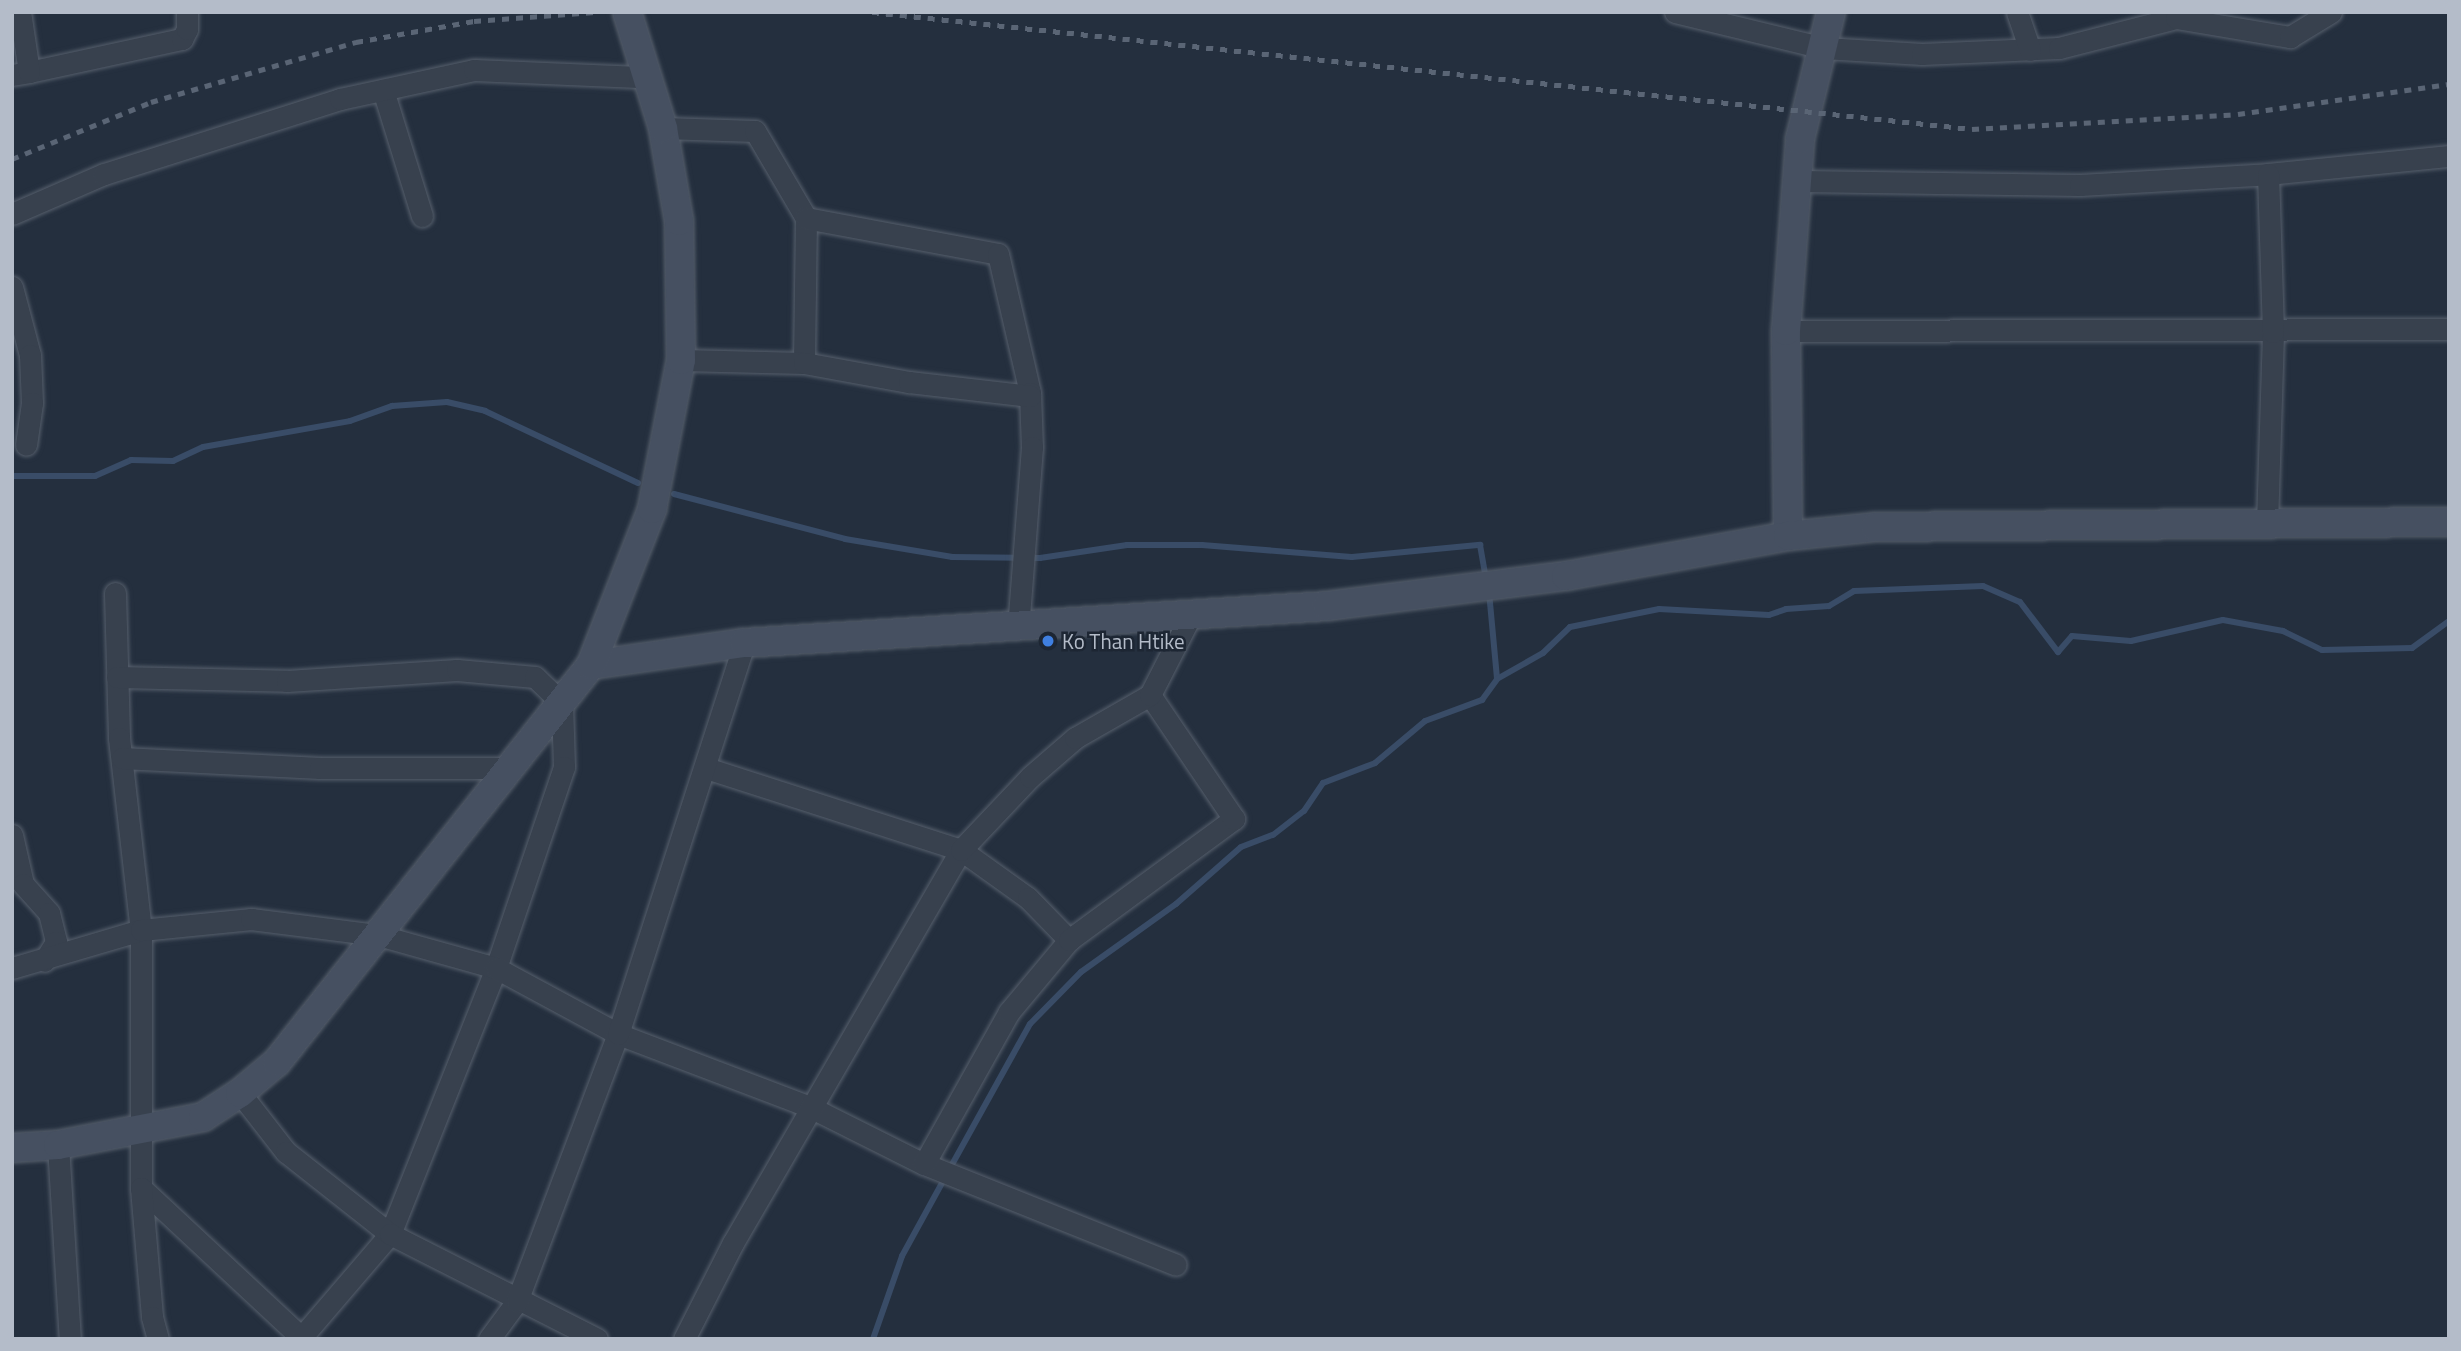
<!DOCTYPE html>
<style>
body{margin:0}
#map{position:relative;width:2461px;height:1351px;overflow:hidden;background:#242f3e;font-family:"Titillium Web",sans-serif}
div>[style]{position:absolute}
.stream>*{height:6px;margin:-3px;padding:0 3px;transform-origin:3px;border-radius:3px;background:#394c67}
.roads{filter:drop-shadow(0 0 2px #565f6c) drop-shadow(0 0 2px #565f6c)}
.street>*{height:21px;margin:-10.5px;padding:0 10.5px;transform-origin:10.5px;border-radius:10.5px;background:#38414e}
.secondary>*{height:28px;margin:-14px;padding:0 14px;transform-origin:14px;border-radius:14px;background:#465061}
.rail>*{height:5px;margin-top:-2.5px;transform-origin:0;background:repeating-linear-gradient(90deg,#5a6575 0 7px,transparent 0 14px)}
.dots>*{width:19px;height:19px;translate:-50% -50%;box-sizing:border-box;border:4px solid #1d2633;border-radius:50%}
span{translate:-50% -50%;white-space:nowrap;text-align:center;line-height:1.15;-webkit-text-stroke:5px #1d2633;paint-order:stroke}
.poi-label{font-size:21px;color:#b4bcc9}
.left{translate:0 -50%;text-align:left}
.frame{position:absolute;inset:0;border:14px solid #b4bcc9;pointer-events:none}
</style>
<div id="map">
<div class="stream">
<i style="left:12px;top:476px;width:83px"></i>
<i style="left:95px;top:476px;width:39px;rotate:-24deg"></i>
<i style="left:131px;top:460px;width:42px;rotate:1.4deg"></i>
<i style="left:173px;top:461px;width:33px;rotate:-25deg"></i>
<i style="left:203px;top:447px;width:149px;rotate:-10deg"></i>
<i style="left:350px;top:421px;width:45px;rotate:-19.7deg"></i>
<i style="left:392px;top:406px;width:55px;rotate:-4.2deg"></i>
<i style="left:447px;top:402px;width:39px;rotate:13deg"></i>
<i style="left:485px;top:411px;width:169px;rotate:25.2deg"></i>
<i style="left:674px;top:494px;width:177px;rotate:14.7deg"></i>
<i style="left:845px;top:539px;width:109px;rotate:9.5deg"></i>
<i style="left:952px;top:557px;width:88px;rotate:0.7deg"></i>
<i style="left:1040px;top:558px;width:88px;rotate:-8.5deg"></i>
<i style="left:1127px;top:545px;width:75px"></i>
<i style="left:1202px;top:545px;width:150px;rotate:4.6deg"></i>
<i style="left:1352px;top:557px;width:129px;rotate:-5.4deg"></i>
<i style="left:1480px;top:545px;width:34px;rotate:80deg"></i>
<i style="left:1489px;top:592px;width:87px;rotate:84.7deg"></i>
<i style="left:949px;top:1170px;width:167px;rotate:-61deg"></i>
<i style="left:1030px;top:1024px;width:73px;rotate:-45.6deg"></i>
<i style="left:1081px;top:972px;width:117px;rotate:-35.6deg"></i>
<i style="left:1176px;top:904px;width:86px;rotate:-41.2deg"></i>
<i style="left:1241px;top:847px;width:34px;rotate:-21deg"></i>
<i style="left:1273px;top:835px;width:39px;rotate:-38deg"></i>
<i style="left:1304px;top:811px;width:34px;rotate:-56deg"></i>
<i style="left:1323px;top:783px;width:56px;rotate:-21deg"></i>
<i style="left:1375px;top:763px;width:65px;rotate:-40deg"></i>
<i style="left:1425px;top:721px;width:61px;rotate:-20.2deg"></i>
<i style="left:1482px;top:700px;width:26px;rotate:-54deg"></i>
<i style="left:1497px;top:679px;width:53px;rotate:-29.5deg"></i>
<i style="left:1543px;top:653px;width:37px;rotate:-44deg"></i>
<i style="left:1570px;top:627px;width:91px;rotate:-11.4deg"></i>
<i style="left:1659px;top:609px;width:110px;rotate:3.1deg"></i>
<i style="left:1769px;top:615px;width:18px;rotate:-19deg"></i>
<i style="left:1786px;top:609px;width:43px;rotate:-4deg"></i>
<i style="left:1829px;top:606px;width:29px;rotate:-31deg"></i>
<i style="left:1854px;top:591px;width:129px;rotate:-2.2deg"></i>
<i style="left:1983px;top:586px;width:40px;rotate:23.4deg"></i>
<i style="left:2020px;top:602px;width:63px;rotate:52.8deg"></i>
<i style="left:2058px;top:652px;width:21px;rotate:-49deg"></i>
<i style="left:2072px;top:636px;width:59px;rotate:4.8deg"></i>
<i style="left:2131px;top:641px;width:94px;rotate:-12.9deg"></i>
<i style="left:2223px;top:620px;width:61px;rotate:10.4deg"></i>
<i style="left:2283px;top:631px;width:43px;rotate:26deg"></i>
<i style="left:2322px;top:650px;width:90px;rotate:-1.3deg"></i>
<i style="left:2412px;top:648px;width:46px;rotate:-36.1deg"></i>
<i style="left:873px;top:1339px;width:88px;rotate:-70.7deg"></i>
<i style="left:902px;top:1256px;width:83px;rotate:-61.3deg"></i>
</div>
<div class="roads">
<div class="street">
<i style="left:1675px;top:12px;width:153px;rotate:13.6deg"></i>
<i style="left:1824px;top:48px;width:98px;rotate:3.5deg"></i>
<i style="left:1922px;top:54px;width:137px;rotate:-2.5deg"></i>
<i style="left:2059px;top:48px;width:121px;rotate:-14.4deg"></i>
<i style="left:2176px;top:18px;width:116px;rotate:9.5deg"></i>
<i style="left:2290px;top:37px;width:48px;rotate:-31.4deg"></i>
<i style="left:2017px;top:12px;width:40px;rotate:71.1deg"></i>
<i style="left:29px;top:72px;width:157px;rotate:-12.2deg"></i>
<i style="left:182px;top:39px;width:11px;rotate:-63deg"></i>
<i style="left:187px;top:29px;width:17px;rotate:-90deg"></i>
<i style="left:12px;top:75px;width:17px;rotate:-10deg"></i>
<i style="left:29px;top:72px;width:61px;rotate:-98.5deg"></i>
<i style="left:383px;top:90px;width:132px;rotate:72.8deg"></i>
<i style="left:663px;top:128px;width:92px;rotate:1.9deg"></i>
<i style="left:755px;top:131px;width:101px;rotate:59.6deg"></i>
<i style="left:806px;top:218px;width:145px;rotate:90.8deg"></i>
<i style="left:1799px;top:181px;width:281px;rotate:0.8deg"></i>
<i style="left:2080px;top:185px;width:188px;rotate:-3.3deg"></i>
<i style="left:2268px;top:174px;width:182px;rotate:-5.7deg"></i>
<i style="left:12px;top:214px;width:100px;rotate:-23.5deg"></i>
<i style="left:104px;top:174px;width:248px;rotate:-17.6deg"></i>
<i style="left:340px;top:99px;width:137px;rotate:-12.2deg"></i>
<i style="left:474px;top:70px;width:165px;rotate:2.4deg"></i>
<i style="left:639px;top:77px;width:11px;rotate:34deg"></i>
<i style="left:806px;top:218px;width:195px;rotate:10.6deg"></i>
<i style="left:998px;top:254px;width:143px;rotate:77deg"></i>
<i style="left:1030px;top:393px;width:54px;rotate:87.9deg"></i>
<i style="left:1032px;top:447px;width:181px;rotate:94.4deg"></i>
<i style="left:12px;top:287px;width:70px;rotate:75.2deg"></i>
<i style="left:30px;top:355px;width:48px;rotate:87.6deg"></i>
<i style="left:32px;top:403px;width:42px;rotate:98.1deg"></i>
<i style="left:1786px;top:331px;width:663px;rotate:-0.17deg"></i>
<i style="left:681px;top:360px;width:123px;rotate:1.4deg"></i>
<i style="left:804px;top:363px;width:107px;rotate:10.3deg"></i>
<i style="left:909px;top:382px;width:122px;rotate:6.6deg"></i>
<i style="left:2267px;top:524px;width:192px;rotate:-88.2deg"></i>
<i style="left:2273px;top:332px;width:158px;rotate:-91.8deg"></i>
<i style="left:115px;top:593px;width:145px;rotate:88.4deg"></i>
<i style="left:119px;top:738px;width:193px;rotate:83.5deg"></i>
<i style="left:141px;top:930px;width:258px;rotate:90deg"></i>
<i style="left:141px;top:1188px;width:221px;rotate:43deg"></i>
<i style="left:117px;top:677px;width:170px;rotate:1.3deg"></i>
<i style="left:287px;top:681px;width:170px;rotate:-3.7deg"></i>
<i style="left:457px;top:670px;width:78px;rotate:5.1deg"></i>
<i style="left:535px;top:677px;width:37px;rotate:44deg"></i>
<i style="left:562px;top:703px;width:64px;rotate:88.2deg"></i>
<i style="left:564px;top:767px;width:212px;rotate:108.7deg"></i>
<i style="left:496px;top:968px;width:286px;rotate:111.7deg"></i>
<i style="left:390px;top:1234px;width:138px;rotate:130.6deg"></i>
<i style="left:122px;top:758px;width:198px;rotate:2.9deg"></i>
<i style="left:320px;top:768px;width:188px"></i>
<i style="left:706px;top:768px;width:268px;rotate:17.8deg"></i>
<i style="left:961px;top:850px;width:82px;rotate:35.6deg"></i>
<i style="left:1028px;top:898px;width:59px;rotate:45.7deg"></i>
<i style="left:12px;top:835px;width:50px;rotate:77.3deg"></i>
<i style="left:23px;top:884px;width:39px;rotate:48deg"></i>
<i style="left:49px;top:913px;width:30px;rotate:76deg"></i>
<i style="left:56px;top:942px;width:22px;rotate:122deg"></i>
<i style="left:12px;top:968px;width:134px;rotate:-16.4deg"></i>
<i style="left:141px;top:930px;width:111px;rotate:-5.7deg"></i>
<i style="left:251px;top:919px;width:128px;rotate:7.2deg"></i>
<i style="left:378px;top:935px;width:123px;rotate:15.6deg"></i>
<i style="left:496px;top:968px;width:139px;rotate:28.4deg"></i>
<i style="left:618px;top:1034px;width:205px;rotate:20.8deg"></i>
<i style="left:810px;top:1107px;width:127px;rotate:26.6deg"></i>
<i style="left:924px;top:1164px;width:271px;rotate:21.8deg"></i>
<i style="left:240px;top:1093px;width:75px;rotate:52.1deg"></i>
<i style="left:286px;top:1152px;width:132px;rotate:38.3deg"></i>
<i style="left:390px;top:1234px;width:232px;rotate:26.9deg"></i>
<i style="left:58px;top:1145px;width:194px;rotate:86.5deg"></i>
<i style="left:924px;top:1164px;width:174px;rotate:-60.8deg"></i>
<i style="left:1009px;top:1012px;width:94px;rotate:-50.2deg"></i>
<i style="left:1069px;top:940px;width:205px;rotate:-36.3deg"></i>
<i style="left:1234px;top:819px;width:150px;rotate:-124.1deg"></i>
<i style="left:141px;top:1188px;width:129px;rotate:85.1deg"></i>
<i style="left:152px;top:1317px;width:23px;rotate:75deg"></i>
<i style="left:489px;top:1339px;width:47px;rotate:-53.6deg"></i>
<i style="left:517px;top:1301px;width:285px;rotate:-69.3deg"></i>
<i style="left:618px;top:1034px;width:411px;rotate:-72.1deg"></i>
<i style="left:684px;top:1339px;width:108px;rotate:-63deg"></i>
<i style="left:733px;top:1243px;width:454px;rotate:-59.9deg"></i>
<i style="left:961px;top:850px;width:100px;rotate:-46.6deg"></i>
<i style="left:1030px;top:777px;width:60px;rotate:-40.9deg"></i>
<i style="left:1075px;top:738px;width:86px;rotate:-29.8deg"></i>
<i style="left:1150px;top:695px;width:90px;rotate:-62.9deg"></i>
</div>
<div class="secondary">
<i style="left:1788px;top:536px;width:205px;rotate:-90.6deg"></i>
<i style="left:1786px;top:331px;width:193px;rotate:-85.8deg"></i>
<i style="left:1800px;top:139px;width:131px;rotate:-76.3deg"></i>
<i style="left:591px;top:665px;width:155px;rotate:-8.2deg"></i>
<i style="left:744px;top:643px;width:584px;rotate:-3.63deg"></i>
<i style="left:1327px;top:606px;width:241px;rotate:-7.2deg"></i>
<i style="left:1566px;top:576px;width:226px;rotate:-10.2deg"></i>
<i style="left:1788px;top:536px;width:87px;rotate:-5.9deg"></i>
<i style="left:1875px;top:527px;width:574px;rotate:-0.5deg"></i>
<i style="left:12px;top:1148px;width:46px;rotate:-3.7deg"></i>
<i style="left:58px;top:1145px;width:148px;rotate:-10.9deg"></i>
<i style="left:203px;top:1117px;width:44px;rotate:-33deg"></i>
<i style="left:240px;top:1093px;width:48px;rotate:-40deg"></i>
<i style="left:277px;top:1062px;width:506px;rotate:-51.66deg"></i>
<i style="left:591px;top:665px;width:168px;rotate:-68.6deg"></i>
<i style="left:652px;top:509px;width:152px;rotate:-79deg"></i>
<i style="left:681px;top:360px;width:139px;rotate:-90.8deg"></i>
<i style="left:679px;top:221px;width:94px;rotate:-99.8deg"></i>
<i style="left:663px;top:128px;width:121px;rotate:-107.2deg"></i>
</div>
</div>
<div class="rail">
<i style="left:872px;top:12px;width:1106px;rotate:6.07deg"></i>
<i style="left:1972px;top:129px;width:266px;rotate:-3.2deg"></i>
<i style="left:2238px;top:114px;width:213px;rotate:-8.1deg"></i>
<i style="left:12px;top:159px;width:150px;rotate:-22.3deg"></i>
<i style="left:151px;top:102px;width:214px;rotate:-16.3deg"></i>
<i style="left:356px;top:42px;width:120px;rotate:-10.1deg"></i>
<i style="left:474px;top:21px;width:121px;rotate:-4.3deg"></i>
</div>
<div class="dots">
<i style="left:1048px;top:641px;background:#3f7fe0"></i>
</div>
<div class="poi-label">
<span class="left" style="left:1062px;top:641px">Ko Than Htike</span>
</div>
<div class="frame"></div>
</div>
